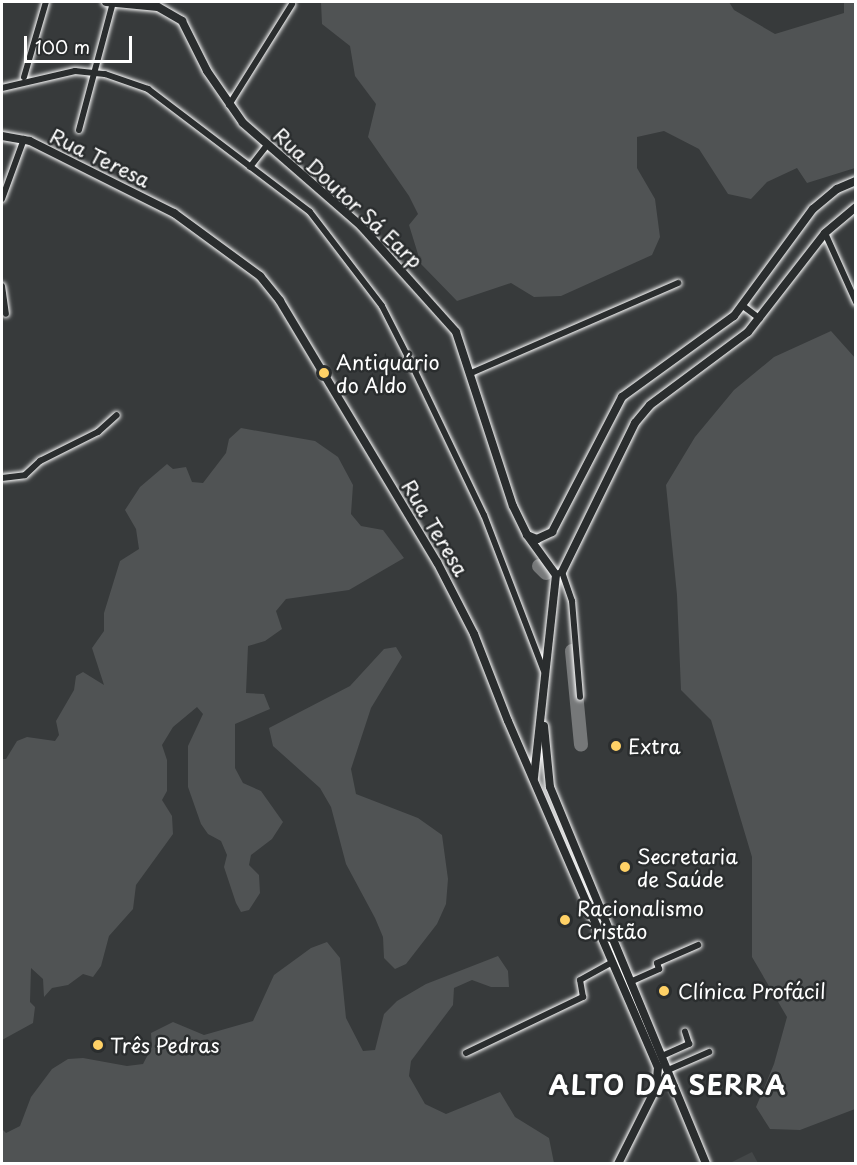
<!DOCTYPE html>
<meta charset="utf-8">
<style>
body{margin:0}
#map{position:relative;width:857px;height:1165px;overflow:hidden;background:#373a3b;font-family:"Playpen Sans",sans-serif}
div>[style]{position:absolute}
.built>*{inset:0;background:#444748}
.green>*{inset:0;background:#505354}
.river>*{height:14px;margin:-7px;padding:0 7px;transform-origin:7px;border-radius:7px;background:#767879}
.roads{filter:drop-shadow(0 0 2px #fff) drop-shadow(0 0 2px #fff)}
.street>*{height:6px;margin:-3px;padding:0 3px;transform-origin:3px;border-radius:3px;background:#2a2d2e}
.secondary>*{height:8px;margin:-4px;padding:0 4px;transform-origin:4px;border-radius:4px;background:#2a2d2e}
.dots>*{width:16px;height:16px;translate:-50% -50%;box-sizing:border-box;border:3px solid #2a2d2e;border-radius:50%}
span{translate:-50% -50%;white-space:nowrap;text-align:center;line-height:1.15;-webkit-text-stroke:5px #2a2d2e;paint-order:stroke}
.street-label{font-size:20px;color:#fff}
.poi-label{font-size:20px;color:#fff}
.left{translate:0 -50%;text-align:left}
.district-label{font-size:26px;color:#fff;font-weight:700;letter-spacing:1.5px}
.frame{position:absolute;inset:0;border:3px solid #fff;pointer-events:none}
.scale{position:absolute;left:24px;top:36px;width:108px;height:27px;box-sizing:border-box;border:3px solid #fff;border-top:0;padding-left:8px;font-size:18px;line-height:21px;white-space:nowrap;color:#fff;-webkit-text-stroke:4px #2a2d2e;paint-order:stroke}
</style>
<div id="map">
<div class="built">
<i style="clip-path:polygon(752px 1152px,758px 1163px,730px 1163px)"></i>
</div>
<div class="green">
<i style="clip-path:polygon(321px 2px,729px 2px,734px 10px,775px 34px,844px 13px,844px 2px,855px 2px,855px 168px,807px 183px,797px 168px,767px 182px,751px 199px,728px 194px,699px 149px,664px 131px,637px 137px,637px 168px,655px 199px,660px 237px,652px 255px,561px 296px,534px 297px,511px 283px,457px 301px,421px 264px,409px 225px,418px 214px,409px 196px,368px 137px,376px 104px,355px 76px,350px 46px,322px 24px)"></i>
<i style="clip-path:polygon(831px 331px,856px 359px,855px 1109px,800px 1130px,770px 1129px,756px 1107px,774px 1064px,787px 1017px,752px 957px,752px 857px,711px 720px,681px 690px,677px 595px,666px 485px,695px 437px,734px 390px,774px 357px)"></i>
<i style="clip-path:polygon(241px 428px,315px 441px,338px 457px,353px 485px,351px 514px,361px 526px,383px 530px,404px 558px,349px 590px,286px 599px,276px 611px,282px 629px,265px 641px,248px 646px,246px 693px,264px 694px,270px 709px,235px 724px,235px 768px,243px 783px,261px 791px,283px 822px,272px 839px,251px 855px,249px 865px,259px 875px,260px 893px,249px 910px,241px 912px,236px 903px,224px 867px,227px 855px,221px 841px,208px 834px,201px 824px,188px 787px,188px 746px,203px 714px,197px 707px,173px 727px,162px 745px,167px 760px,167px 791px,162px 800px,172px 816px,173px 834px,136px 885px,133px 909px,109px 936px,101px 966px,93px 977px,83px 974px,68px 985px,52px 988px,44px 997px,43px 979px,31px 968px,30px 1002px,35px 1007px,33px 1023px,2px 1040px,2px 759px,6px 759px,17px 741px,27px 737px,55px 741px,59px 735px,56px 721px,74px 690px,76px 676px,83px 672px,104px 685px,92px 648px,104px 631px,104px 613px,120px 561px,139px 549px,136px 529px,125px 510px,140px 487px,167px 464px,173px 469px,186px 467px,192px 482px,203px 483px,226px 453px,229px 439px)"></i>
<i style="clip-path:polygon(396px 647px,402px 657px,371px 708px,351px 769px,356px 794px,418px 818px,442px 835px,448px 879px,446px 904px,437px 924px,406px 964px,395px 969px,384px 958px,383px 937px,375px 918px,346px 864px,331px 807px,320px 788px,273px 746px,269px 728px,350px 686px,384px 649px)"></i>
<i style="clip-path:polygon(542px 731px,546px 790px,545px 792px,537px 775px)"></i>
<i style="clip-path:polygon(327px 942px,340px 958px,346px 1018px,363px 1051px,375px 1050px,384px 1014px,397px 1001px,426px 984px,498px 956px,508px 971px,509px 987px,491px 987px,472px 980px,454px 988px,453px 1005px,411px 1061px,409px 1076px,425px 1104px,446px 1114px,500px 1092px,515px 1117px,549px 1138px,554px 1163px,2px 1163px,2px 1129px,6px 1133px,20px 1126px,31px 1097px,52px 1069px,68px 1059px,83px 1058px,127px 1066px,143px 1064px,152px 1047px,151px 1033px,173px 1022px,204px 1035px,253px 1021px,274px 975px,311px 948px)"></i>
</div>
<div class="river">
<i style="left:539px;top:566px;width:10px;rotate:45deg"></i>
<i style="left:572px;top:651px;width:94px;rotate:84.5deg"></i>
</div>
<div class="roads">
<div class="street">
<i style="left:24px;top:77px;width:78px;rotate:-73.7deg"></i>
<i style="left:2px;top:88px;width:75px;rotate:-13.1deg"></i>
<i style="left:75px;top:71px;width:30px;rotate:6deg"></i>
<i style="left:105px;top:74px;width:46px;rotate:19.2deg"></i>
<i style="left:148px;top:89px;width:203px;rotate:37.2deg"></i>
<i style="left:310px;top:212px;width:118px;rotate:52.5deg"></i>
<i style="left:382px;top:306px;width:66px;rotate:63deg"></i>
<i style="left:412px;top:365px;width:166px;rotate:64.4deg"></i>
<i style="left:484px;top:515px;width:167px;rotate:69deg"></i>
<i style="left:229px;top:105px;width:119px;rotate:-58deg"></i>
<i style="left:79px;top:130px;width:132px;rotate:-75.1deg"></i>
<i style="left:250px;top:167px;width:28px;rotate:-52deg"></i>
<i style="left:2px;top:199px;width:64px;rotate:-69.9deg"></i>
<i style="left:825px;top:233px;width:76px;rotate:65.8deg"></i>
<i style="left:2px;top:286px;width:28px;rotate:82deg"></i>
<i style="left:743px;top:306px;width:21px;rotate:37deg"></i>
<i style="left:471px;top:373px;width:226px;rotate:-23.5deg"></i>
<i style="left:2px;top:478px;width:23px;rotate:-7deg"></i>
<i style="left:25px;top:475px;width:21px;rotate:-43deg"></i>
<i style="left:40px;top:461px;width:65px;rotate:-26.6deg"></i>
<i style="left:98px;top:432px;width:25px;rotate:-42deg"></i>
<i style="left:559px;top:573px;width:3px;rotate:-18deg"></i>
<i style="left:562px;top:572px;width:31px;rotate:71deg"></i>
<i style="left:572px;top:601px;width:96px;rotate:85.2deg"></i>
<i style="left:630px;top:982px;width:32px;rotate:-24deg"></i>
<i style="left:659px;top:969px;width:6px;rotate:-108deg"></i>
<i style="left:657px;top:963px;width:45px;rotate:-23.7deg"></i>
<i style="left:466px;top:1053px;width:130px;rotate:-25.6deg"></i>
<i style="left:583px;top:997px;width:17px;rotate:-100deg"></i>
<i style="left:580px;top:980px;width:37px;rotate:-29deg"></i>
<i style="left:662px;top:1056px;width:30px;rotate:-24deg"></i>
<i style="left:689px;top:1044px;width:13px;rotate:-108deg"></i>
<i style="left:668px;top:1070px;width:45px;rotate:-23.7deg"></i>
</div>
<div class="secondary">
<i style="left:106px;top:2px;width:52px;rotate:5.5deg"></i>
<i style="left:158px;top:7px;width:28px;rotate:30deg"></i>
<i style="left:182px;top:21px;width:56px;rotate:63.4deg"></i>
<i style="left:207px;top:71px;width:63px;rotate:55.3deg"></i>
<i style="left:243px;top:123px;width:157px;rotate:41.1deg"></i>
<i style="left:361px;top:226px;width:142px;rotate:48.1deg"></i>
<i style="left:456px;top:332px;width:183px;rotate:71.9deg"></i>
<i style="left:513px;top:506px;width:32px;rotate:64deg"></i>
<i style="left:527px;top:535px;width:49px;rotate:54.1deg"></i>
<i style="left:556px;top:575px;width:204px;rotate:96.2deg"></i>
<i style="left:2px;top:136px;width:28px;rotate:10deg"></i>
<i style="left:30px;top:141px;width:161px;rotate:26.6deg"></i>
<i style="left:174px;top:213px;width:107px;rotate:36.2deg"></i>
<i style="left:260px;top:276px;width:32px;rotate:51deg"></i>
<i style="left:280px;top:301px;width:305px;rotate:59deg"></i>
<i style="left:437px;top:562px;width:81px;rotate:62.8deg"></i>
<i style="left:474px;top:634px;width:93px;rotate:68.7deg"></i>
<i style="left:508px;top:721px;width:377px;rotate:66.6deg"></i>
<i style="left:658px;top:1067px;width:21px;rotate:95deg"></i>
<i style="left:656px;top:1088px;width:85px;rotate:116.6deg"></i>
<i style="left:527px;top:535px;width:11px;rotate:22deg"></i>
<i style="left:537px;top:539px;width:17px;rotate:-25deg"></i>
<i style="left:552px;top:532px;width:152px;rotate:-62.6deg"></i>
<i style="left:622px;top:397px;width:138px;rotate:-35.9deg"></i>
<i style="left:734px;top:316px;width:133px;rotate:-53.6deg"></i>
<i style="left:813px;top:209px;width:31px;rotate:-40deg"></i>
<i style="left:837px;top:189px;width:21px;rotate:-23deg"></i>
<i style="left:562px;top:572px;width:166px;rotate:-63.9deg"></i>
<i style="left:635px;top:423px;width:23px;rotate:-50deg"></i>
<i style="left:650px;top:405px;width:122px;rotate:-36.7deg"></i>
<i style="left:748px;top:332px;width:125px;rotate:-52.1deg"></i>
<i style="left:825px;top:233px;width:40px;rotate:-40deg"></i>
<i style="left:544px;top:726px;width:61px;rotate:84.4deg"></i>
<i style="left:550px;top:787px;width:408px;rotate:67.5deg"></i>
</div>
</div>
<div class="dots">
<i style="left:324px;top:373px;background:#ffd166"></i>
<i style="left:616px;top:746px;background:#ffd166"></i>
<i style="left:625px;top:867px;background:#ffd166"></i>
<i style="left:565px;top:920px;background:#ffd166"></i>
<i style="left:664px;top:991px;background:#ffd166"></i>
<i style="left:98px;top:1045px;background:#ffd166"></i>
</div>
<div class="street-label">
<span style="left:100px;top:158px;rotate:26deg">Rua Teresa</span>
<span style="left:348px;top:198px;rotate:43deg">Rua Doutor Sá Earp</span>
<span style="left:435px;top:528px;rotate:59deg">Rua Teresa</span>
</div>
<div class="poi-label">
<span class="left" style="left:336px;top:374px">Antiquário<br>do Aldo</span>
<span class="left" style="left:628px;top:746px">Extra</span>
<span class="left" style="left:637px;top:868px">Secretaria<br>de Saúde</span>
<span class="left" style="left:577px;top:920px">Racionalismo<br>Cristão</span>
<span class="left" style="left:678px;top:991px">Clínica Profácil</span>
<span class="left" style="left:110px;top:1045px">Três Pedras</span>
</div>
<div class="district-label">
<span style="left:668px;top:1085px">ALTO DA SERRA</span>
</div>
<div class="frame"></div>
<div class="scale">100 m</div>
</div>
